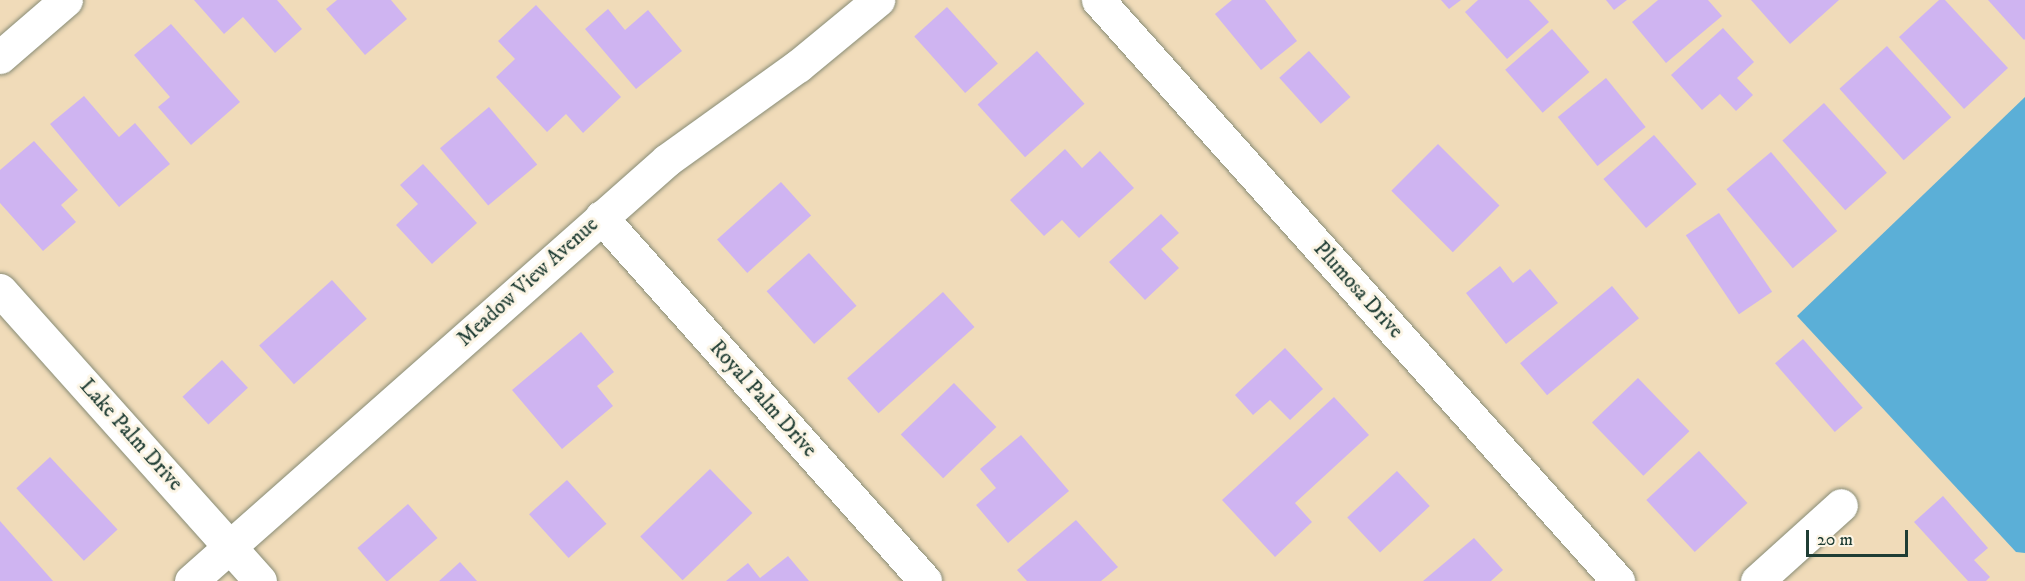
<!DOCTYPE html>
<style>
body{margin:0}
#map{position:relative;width:2025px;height:581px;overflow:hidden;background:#f0dbb9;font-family:"IM FELL DW Pica",serif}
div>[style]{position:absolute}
.water>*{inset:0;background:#5bafd7}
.building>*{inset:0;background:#cfb4f1;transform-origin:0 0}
.roads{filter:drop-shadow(0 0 2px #888c76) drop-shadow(0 0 2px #888c76)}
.minor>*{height:33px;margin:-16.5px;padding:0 16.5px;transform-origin:16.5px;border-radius:16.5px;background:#fff}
span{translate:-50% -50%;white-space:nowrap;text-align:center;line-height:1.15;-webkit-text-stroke:6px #fcf5e5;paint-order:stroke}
.street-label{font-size:21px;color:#1f3d34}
.scale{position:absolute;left:1806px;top:530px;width:102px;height:27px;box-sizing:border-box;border:3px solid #1f3d34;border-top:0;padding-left:8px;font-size:18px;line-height:21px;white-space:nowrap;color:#1f3d34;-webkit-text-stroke:4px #fcf5e5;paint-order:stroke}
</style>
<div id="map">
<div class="water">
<i style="clip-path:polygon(2025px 97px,2025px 553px,2016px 552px,1797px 316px)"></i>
</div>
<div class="building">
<i style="clip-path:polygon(194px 0,277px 0,302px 29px,275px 53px,243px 17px,224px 34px)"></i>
<i style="clip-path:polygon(337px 0,391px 0,407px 19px,365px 55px,326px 9px)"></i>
<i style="clip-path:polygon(1232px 0,1265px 0,1297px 41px,1261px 70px,1215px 14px)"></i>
<i style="clip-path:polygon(1441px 0,1461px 0,1449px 9px)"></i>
<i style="clip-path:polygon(1478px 0,1529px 0,1549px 22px,1507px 59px,1465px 12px)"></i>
<i style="clip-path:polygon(1606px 0,1627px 0,1614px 10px)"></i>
<i style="clip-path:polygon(1658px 0,1708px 0,1722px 16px,1666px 63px,1632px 22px)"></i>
<i style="clip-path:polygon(1751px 0,1839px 0,1790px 44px)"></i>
<i style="clip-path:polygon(1939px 0,1945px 0,2008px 68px,1964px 109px,1899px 37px)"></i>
<i style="clip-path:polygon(1988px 0,2025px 0,2025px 39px,2024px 40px)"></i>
<i style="clip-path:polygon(536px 5px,621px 97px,583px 133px,566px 114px,547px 132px,496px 77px,515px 59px,498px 41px)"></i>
<i style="left:947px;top:7px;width:76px;height:44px;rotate:48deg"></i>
<i style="clip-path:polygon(608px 9px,625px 30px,648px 10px,682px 51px,636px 89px,585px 29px)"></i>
<i style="clip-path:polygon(171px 24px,240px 102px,191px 145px,158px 107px,170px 97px,134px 55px)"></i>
<i style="clip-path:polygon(1723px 28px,1754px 62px,1737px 78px,1753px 95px,1736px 111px,1720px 94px,1702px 110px,1671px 75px)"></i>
<i style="left:1552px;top:29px;width:57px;height:62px;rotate:49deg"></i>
<i style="left:1887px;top:46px;width:96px;height:64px;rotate:48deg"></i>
<i style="left:1037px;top:51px;width:71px;height:80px;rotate:48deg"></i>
<i style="left:1309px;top:51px;width:62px;height:40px;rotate:48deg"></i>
<i style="left:1606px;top:78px;width:63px;height:62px;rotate:51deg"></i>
<i style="clip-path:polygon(84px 96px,119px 137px,135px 123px,170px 164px,119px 207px,50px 124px)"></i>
<i style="left:1824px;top:103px;width:94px;height:56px;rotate:48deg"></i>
<i style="left:489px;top:107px;width:75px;height:64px;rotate:50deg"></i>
<i style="left:1654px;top:135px;width:65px;height:67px;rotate:49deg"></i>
<i style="clip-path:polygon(34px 141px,78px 190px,61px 205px,76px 222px,43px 251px,0 203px,0 170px)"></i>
<i style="left:1438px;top:144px;width:87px;height:66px;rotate:45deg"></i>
<i style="clip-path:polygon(1065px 149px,1082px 168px,1100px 151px,1134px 188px,1079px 238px,1062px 220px,1044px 236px,1010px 200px)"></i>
<i style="left:1771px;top:152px;width:103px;height:58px;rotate:50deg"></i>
<i style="clip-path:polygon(423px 164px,477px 223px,432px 264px,396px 225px,418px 204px,400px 185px)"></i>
<i style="left:781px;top:182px;width:45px;height:86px;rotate:48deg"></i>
<i style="left:1719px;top:213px;width:95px;height:40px;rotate:56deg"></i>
<i style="clip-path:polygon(1161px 214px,1179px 233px,1161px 249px,1179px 268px,1145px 300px,1109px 262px)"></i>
<i style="left:809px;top:253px;width:71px;height:57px;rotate:48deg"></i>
<i style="clip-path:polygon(1500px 266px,1513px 283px,1530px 269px,1558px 303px,1506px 344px,1466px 293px)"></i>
<i style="left:332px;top:280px;width:52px;height:98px;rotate:48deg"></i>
<i style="left:1612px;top:286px;width:42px;height:120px;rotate:50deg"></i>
<i style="left:943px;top:292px;width:47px;height:129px;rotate:48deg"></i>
<i style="clip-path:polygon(581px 332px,614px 372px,597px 386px,613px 406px,562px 449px,512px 390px)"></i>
<i style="left:1803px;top:339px;width:91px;height:37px;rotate:49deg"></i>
<i style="clip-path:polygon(1285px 348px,1323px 389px,1290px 420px,1270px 400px,1253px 415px,1235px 395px)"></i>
<i style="left:222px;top:360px;width:38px;height:54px;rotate:47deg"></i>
<i style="left:1638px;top:378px;width:74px;height:64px;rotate:46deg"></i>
<i style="left:954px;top:383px;width:61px;height:74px;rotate:46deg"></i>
<i style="clip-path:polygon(1334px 397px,1369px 435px,1295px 503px,1312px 522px,1275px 557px,1222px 500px)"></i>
<i style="clip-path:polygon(1021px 435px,1069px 491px,1008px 543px,976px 505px,996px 488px,980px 469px)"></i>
<i style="left:1699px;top:451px;width:71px;height:72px;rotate:47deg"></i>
<i style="left:50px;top:457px;width:99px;height:46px;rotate:47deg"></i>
<i style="left:710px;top:469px;width:61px;height:97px;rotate:46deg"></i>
<i style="left:1397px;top:471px;width:48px;height:68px;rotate:47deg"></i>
<i style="left:567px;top:480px;width:59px;height:51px;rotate:48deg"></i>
<i style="clip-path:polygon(1943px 496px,1988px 548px,1974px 560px,1990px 577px,1986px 581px,1968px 581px,1914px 522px)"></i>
<i style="left:408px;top:504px;width:45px;height:67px;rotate:49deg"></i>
<i style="clip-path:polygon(1076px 520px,1118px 567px,1101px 581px,1027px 581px,1017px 570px)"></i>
<i style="clip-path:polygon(0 521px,53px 581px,0 581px)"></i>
<i style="clip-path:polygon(1474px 538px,1503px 570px,1491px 581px,1423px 581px)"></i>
<i style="clip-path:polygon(788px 556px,809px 581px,726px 581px,748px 563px,760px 578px)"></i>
<i style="clip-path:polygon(460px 562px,477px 581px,439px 581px)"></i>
</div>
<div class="roads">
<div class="minor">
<i style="left:1098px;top:0;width:780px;rotate:48.17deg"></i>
<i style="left:0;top:57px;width:87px;rotate:-40.8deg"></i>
<i style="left:601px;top:217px;width:487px;rotate:48.3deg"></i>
<i style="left:0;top:290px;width:390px;rotate:48.2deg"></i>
<i style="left:191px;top:581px;width:635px;rotate:-41.49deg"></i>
<i style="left:667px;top:160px;width:161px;rotate:-35.7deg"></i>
<i style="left:798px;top:66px;width:104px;rotate:-39.5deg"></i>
<i style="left:1757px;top:581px;width:113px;rotate:-42.1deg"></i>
</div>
</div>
<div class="street-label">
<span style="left:528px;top:282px;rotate:-42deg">Meadow View Avenue</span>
<span style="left:1358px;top:290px;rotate:48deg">Plumosa Drive</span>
<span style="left:763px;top:399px;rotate:48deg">Royal Palm Drive</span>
<span style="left:131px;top:435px;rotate:48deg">Lake Palm Drive</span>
</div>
<div class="scale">20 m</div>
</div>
